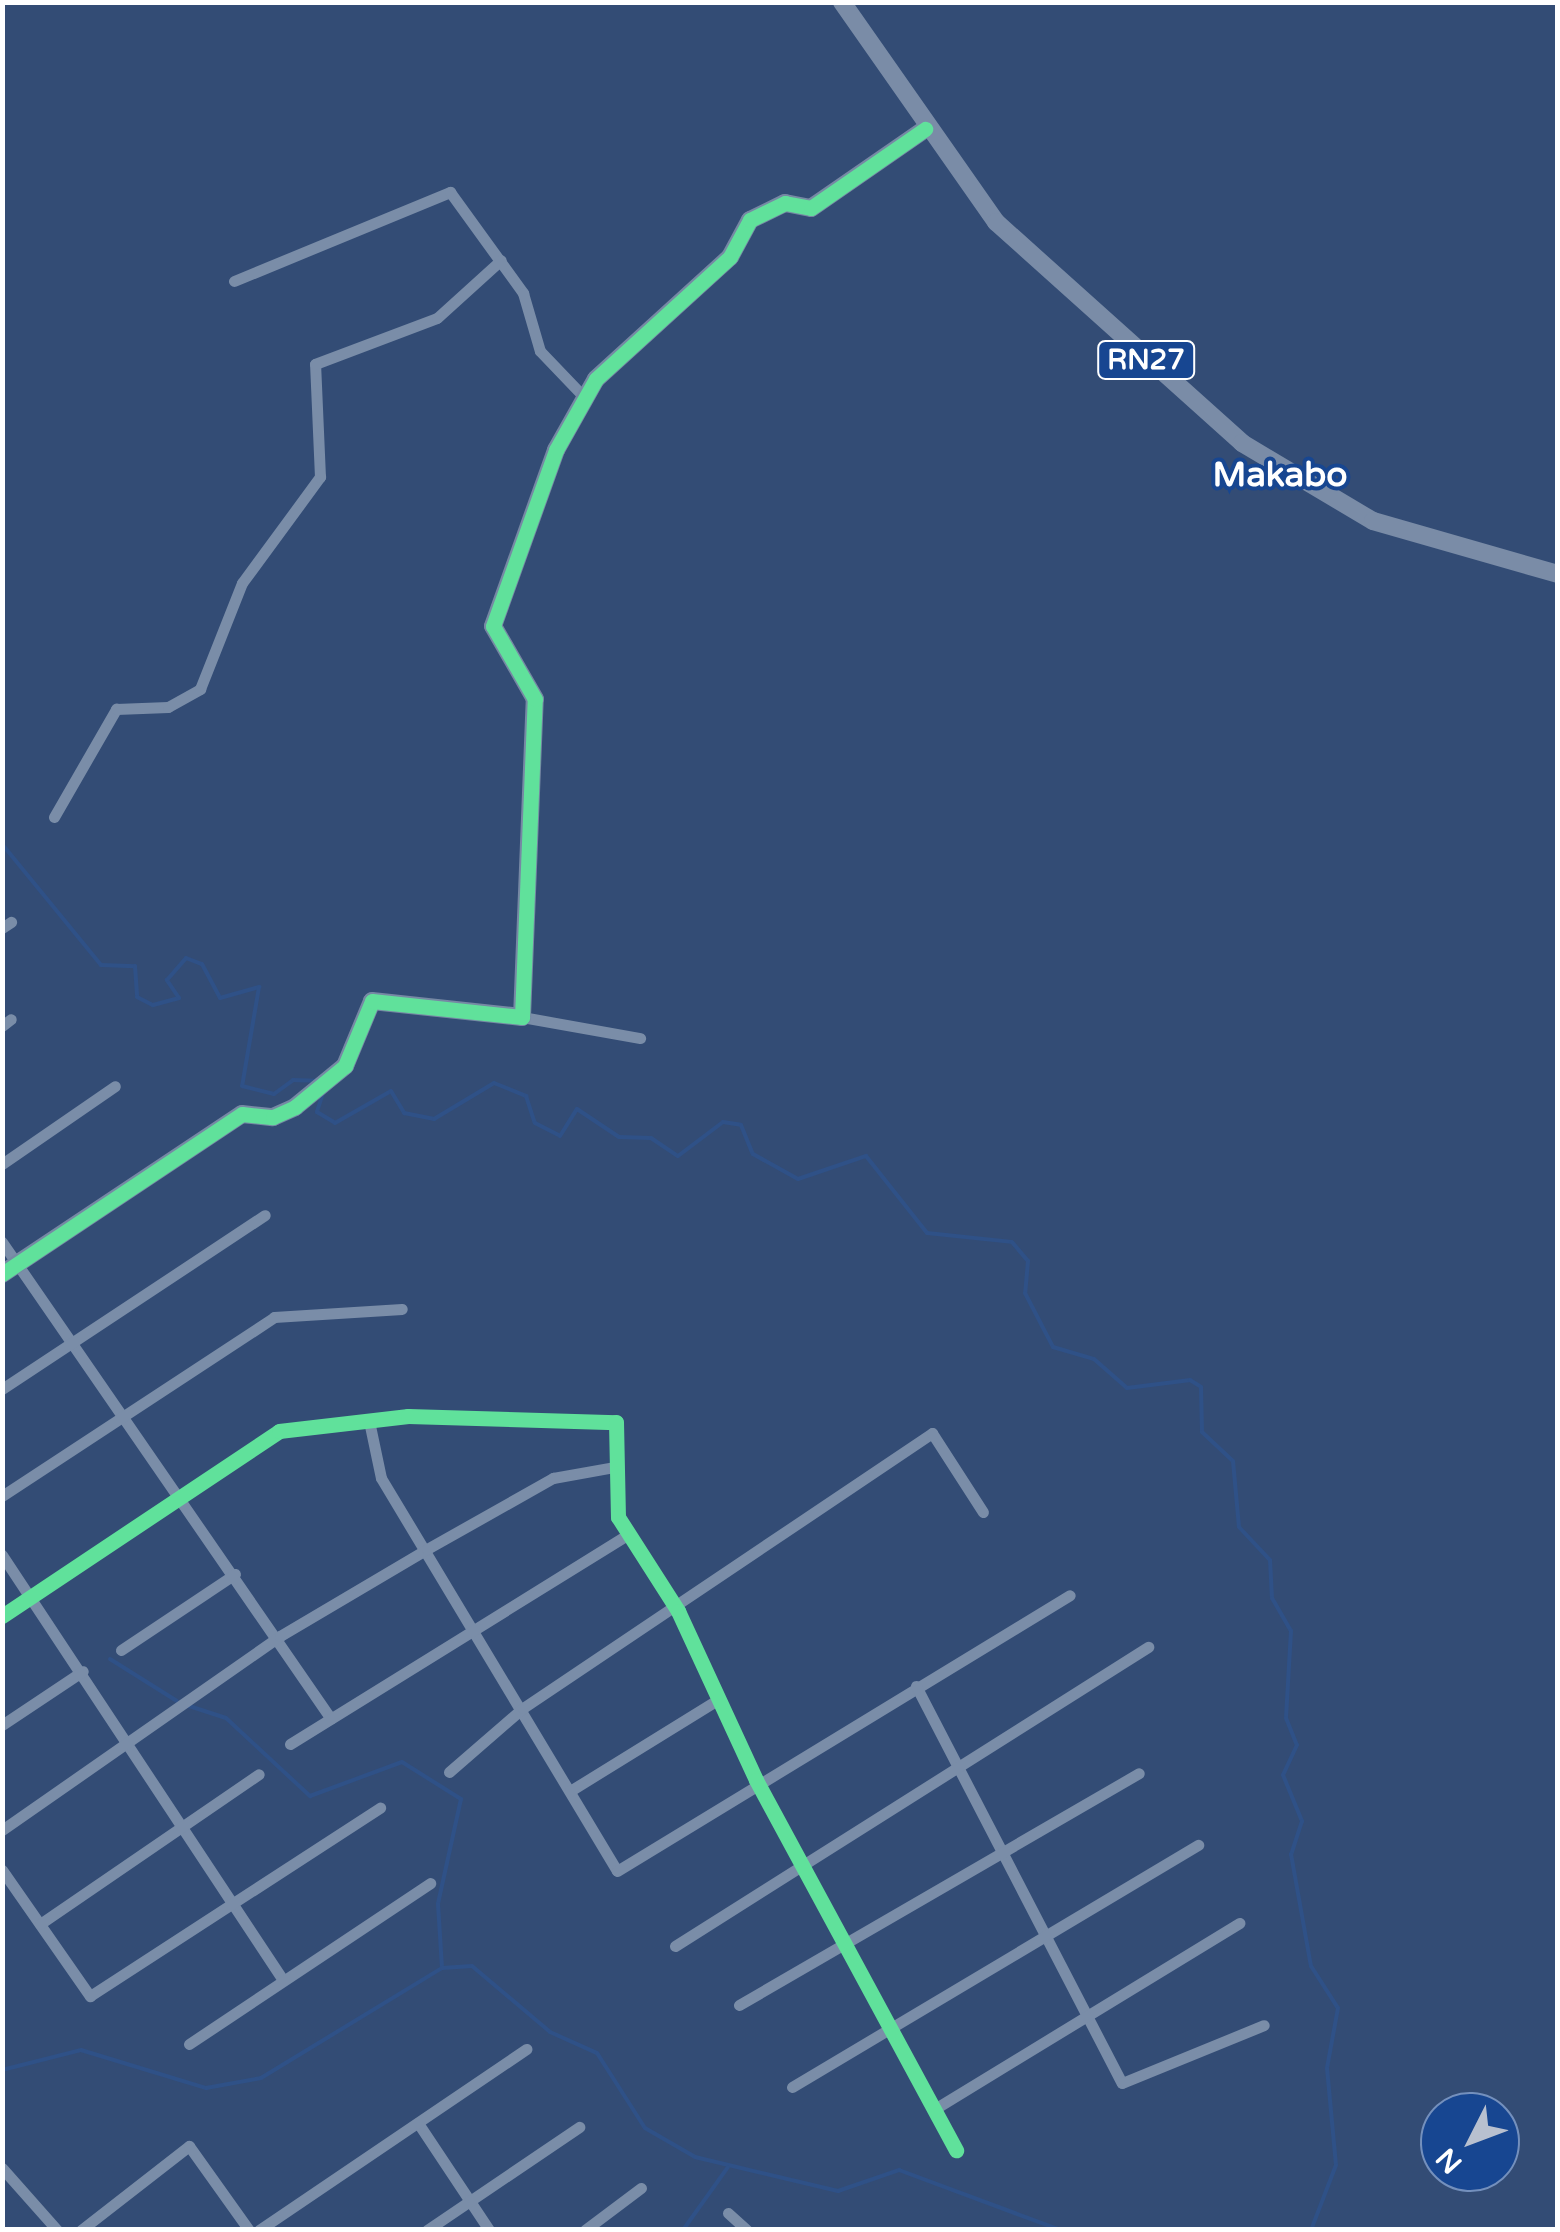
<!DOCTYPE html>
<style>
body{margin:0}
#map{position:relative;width:1560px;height:2232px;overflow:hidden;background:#334c75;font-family:"Varela Round",sans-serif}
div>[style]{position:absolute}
.stream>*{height:4px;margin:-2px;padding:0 2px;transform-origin:2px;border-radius:2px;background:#2f5187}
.street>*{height:11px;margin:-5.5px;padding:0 5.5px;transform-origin:5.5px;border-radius:5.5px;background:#7a8da8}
.secondary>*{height:18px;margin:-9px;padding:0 9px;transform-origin:9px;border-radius:9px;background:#7688a4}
.primary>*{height:18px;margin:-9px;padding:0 9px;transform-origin:9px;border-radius:9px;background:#7a8ca7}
.cycleway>*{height:15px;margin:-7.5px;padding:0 7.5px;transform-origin:7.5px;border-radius:7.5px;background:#60e19b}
span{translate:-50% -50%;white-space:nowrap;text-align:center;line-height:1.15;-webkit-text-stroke:8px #174691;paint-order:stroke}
.shield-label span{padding:2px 8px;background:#174691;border:2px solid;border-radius:8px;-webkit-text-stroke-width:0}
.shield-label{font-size:28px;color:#fff;font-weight:700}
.quarter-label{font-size:35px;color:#fff;font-weight:700}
.frame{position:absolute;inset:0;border:5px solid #fff;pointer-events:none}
.north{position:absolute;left:1420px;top:2092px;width:100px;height:100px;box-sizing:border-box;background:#174691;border:2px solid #7490bd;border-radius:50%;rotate:228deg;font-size:28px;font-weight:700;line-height:40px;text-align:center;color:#fff}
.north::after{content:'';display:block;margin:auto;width:35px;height:45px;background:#b8c0cf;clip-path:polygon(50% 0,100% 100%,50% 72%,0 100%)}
</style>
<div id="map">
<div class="stream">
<i style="left:2px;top:844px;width:156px;rotate:50.7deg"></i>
<i style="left:101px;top:965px;width:34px;rotate:2deg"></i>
<i style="left:135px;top:966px;width:31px;rotate:86deg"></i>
<i style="left:137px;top:997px;width:18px;rotate:27deg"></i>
<i style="left:153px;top:1005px;width:27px;rotate:-15deg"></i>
<i style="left:179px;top:998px;width:22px;rotate:-124deg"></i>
<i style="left:167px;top:980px;width:29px;rotate:-49deg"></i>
<i style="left:186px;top:958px;width:17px;rotate:21deg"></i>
<i style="left:202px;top:964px;width:38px;rotate:62deg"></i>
<i style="left:220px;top:998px;width:41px;rotate:-15.8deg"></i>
<i style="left:259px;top:987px;width:100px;rotate:99.7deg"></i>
<i style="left:242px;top:1086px;width:33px;rotate:14deg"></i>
<i style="left:274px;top:1094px;width:24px;rotate:-36deg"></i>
<i style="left:293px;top:1080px;width:23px;rotate:2deg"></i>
<i style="left:323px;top:1093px;width:20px;rotate:108deg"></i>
<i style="left:317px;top:1112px;width:21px;rotate:31deg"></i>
<i style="left:335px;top:1123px;width:64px;rotate:-29.7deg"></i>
<i style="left:391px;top:1091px;width:26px;rotate:59deg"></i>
<i style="left:404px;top:1113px;width:31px;rotate:11deg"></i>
<i style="left:434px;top:1119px;width:70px;rotate:-31deg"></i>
<i style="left:494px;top:1083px;width:35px;rotate:22deg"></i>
<i style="left:526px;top:1096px;width:28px;rotate:72deg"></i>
<i style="left:535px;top:1123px;width:28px;rotate:27deg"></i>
<i style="left:560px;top:1136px;width:32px;rotate:-58deg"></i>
<i style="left:577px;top:1109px;width:50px;rotate:33.7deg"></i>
<i style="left:619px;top:1137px;width:32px;rotate:2deg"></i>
<i style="left:651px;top:1138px;width:32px;rotate:34deg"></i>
<i style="left:678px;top:1156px;width:56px;rotate:-37.1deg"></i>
<i style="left:723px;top:1122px;width:18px;rotate:9deg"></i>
<i style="left:741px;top:1125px;width:31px;rotate:68deg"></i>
<i style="left:753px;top:1154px;width:51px;rotate:29.1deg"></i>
<i style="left:798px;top:1179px;width:72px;rotate:-18.7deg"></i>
<i style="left:866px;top:1156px;width:98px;rotate:51.6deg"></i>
<i style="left:927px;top:1233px;width:85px;rotate:6deg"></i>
<i style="left:1012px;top:1242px;width:25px;rotate:50deg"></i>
<i style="left:1028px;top:1261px;width:32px;rotate:95deg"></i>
<i style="left:1025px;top:1293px;width:61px;rotate:62.6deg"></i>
<i style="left:1053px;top:1347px;width:43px;rotate:16.3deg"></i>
<i style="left:1094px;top:1359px;width:44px;rotate:41.3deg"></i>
<i style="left:1127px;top:1388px;width:64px;rotate:-7.2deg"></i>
<i style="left:1190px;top:1380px;width:13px;rotate:32deg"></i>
<i style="left:1201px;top:1387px;width:45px;rotate:88.7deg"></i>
<i style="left:1202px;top:1432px;width:42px;rotate:43.1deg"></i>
<i style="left:1233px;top:1461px;width:66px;rotate:84.8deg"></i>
<i style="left:1239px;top:1527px;width:45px;rotate:46.8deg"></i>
<i style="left:1270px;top:1560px;width:38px;rotate:87deg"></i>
<i style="left:1272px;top:1598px;width:38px;rotate:60deg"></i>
<i style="left:1291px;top:1631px;width:87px;rotate:93.3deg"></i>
<i style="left:1286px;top:1718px;width:29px;rotate:68deg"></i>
<i style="left:1297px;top:1745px;width:33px;rotate:115deg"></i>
<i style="left:1283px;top:1775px;width:50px;rotate:67.6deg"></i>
<i style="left:1302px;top:1821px;width:35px;rotate:108deg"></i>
<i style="left:1291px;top:1854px;width:114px;rotate:79.9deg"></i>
<i style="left:1311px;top:1966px;width:50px;rotate:57.3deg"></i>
<i style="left:1338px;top:2008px;width:61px;rotate:100.4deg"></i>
<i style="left:1327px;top:2068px;width:97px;rotate:84.7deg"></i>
<i style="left:1336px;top:2165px;width:70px;rotate:111deg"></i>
<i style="left:110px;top:1659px;width:79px;rotate:32.1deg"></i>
<i style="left:186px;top:1705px;width:42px;rotate:18deg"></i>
<i style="left:226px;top:1718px;width:115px;rotate:42.9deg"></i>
<i style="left:310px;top:1796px;width:98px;rotate:-20.3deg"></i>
<i style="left:402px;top:1762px;width:70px;rotate:32.1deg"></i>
<i style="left:461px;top:1799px;width:107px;rotate:102.4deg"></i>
<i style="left:438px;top:1904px;width:64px;rotate:86.4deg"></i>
<i style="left:2px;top:2070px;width:81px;rotate:-14.2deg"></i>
<i style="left:81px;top:2050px;width:131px;rotate:16.9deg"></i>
<i style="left:206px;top:2088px;width:56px;rotate:-10.3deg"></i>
<i style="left:261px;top:2078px;width:212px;rotate:-31.3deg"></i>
<i style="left:442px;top:1968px;width:30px;rotate:-4deg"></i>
<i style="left:472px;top:1966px;width:102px;rotate:40.2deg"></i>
<i style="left:550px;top:2032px;width:51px;rotate:24.1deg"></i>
<i style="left:597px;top:2053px;width:89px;rotate:57.4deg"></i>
<i style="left:645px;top:2128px;width:58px;rotate:30.1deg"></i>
<i style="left:695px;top:2157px;width:147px;rotate:13.4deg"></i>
<i style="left:838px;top:2191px;width:65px;rotate:-19deg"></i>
<i style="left:899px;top:2170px;width:172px;rotate:20.4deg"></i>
<i style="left:683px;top:2230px;width:77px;rotate:-54.5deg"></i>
</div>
<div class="street">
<i style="left:234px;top:281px;width:234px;rotate:-22.4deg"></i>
<i style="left:450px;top:192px;width:125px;rotate:54.1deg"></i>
<i style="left:523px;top:293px;width:60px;rotate:73.7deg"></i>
<i style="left:540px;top:351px;width:62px;rotate:46.3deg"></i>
<i style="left:54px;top:817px;width:125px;rotate:-60.1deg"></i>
<i style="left:116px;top:709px;width:52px;rotate:-2.2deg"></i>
<i style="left:168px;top:707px;width:37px;rotate:-29deg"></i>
<i style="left:200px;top:689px;width:114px;rotate:-68.4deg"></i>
<i style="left:242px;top:583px;width:132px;rotate:-53.7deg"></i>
<i style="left:320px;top:477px;width:113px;rotate:-92.5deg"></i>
<i style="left:315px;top:364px;width:130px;rotate:-20.7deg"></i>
<i style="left:437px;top:318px;width:86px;rotate:-42.2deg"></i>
<i style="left:2px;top:928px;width:11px;rotate:-34deg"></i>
<i style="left:522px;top:1017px;width:120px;rotate:10.1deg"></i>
<i style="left:2px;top:1026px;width:11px;rotate:-38deg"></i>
<i style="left:2px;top:1164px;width:137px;rotate:-34.6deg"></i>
<i style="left:2px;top:1242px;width:579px;rotate:55.4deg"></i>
<i style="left:2px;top:1389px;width:315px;rotate:-33.5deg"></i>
<i style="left:369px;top:1421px;width:58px;rotate:78.1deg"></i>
<i style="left:381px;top:1478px;width:458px;rotate:59deg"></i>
<i style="left:617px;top:1871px;width:530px;rotate:-31.35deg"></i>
<i style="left:2px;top:1496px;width:326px;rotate:-33.3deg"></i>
<i style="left:274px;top:1317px;width:128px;rotate:-3.6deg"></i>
<i style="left:2px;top:1555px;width:509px;rotate:56.53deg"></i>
<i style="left:2px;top:1616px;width:333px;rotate:-33.7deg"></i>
<i style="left:279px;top:1431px;width:130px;rotate:-6.6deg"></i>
<i style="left:408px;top:1416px;width:208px;rotate:1.7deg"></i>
<i style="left:616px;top:1422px;width:95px;rotate:88.8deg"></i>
<i style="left:618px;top:1517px;width:112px;rotate:57.4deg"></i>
<i style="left:678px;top:1611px;width:186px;rotate:65.2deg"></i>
<i style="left:756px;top:1780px;width:421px;rotate:61.6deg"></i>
<i style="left:121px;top:1650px;width:137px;rotate:-33.7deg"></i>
<i style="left:916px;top:1686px;width:447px;rotate:62.6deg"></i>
<i style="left:1122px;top:2083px;width:153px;rotate:-22.2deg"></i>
<i style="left:2px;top:1725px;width:97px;rotate:-33.7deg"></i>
<i style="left:290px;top:1744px;width:399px;rotate:-31.8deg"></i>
<i style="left:449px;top:1772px;width:98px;rotate:-40.9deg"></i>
<i style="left:523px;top:1708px;width:493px;rotate:-33.9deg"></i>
<i style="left:932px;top:1433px;width:94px;rotate:57.2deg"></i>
<i style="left:570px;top:1791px;width:175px;rotate:-31.7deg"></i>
<i style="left:2px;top:1830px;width:339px;rotate:-34.9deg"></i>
<i style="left:280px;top:1636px;width:171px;rotate:-30.6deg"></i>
<i style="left:427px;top:1549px;width:145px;rotate:-29.4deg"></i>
<i style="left:553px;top:1478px;width:63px;rotate:-10.1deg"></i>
<i style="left:2px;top:1870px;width:154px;rotate:55.1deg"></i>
<i style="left:90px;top:1996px;width:346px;rotate:-33deg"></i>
<i style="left:40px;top:1924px;width:265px;rotate:-34.4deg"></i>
<i style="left:675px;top:1946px;width:560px;rotate:-32.3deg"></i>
<i style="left:739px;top:2005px;width:462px;rotate:-30.1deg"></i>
<i style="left:189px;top:2044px;width:290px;rotate:-33.7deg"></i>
<i style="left:792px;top:2087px;width:473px;rotate:-30.8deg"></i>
<i style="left:933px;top:2110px;width:359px;rotate:-31.4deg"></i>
<i style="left:418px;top:2123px;width:128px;rotate:56.4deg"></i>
<i style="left:2px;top:2168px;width:83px;rotate:48.4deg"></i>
<i style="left:728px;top:2213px;width:25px;rotate:42deg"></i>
<i style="left:81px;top:2230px;width:137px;rotate:-37.9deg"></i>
<i style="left:189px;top:2146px;width:103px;rotate:54.5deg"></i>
<i style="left:259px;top:2230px;width:323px;rotate:-34.1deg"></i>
<i style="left:427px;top:2230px;width:184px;rotate:-34.1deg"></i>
<i style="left:585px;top:2230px;width:70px;rotate:-36.9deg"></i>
</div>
<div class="secondary">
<i style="left:2px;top:1274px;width:288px;rotate:-33.7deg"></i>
<i style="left:242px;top:1114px;width:31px;rotate:6deg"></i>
<i style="left:273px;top:1117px;width:24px;rotate:-24deg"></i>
<i style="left:295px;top:1107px;width:65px;rotate:-39.4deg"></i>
<i style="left:345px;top:1066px;width:70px;rotate:-67.4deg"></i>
<i style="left:372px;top:1001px;width:151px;rotate:6.1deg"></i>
<i style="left:522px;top:1017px;width:318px;rotate:-87.7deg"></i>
<i style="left:535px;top:699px;width:84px;rotate:-119.9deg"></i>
<i style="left:493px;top:626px;width:187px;rotate:-70.3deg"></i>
<i style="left:556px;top:450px;width:81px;rotate:-60.6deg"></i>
<i style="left:596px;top:379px;width:181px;rotate:-42.3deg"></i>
<i style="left:730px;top:257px;width:42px;rotate:-61.6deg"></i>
<i style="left:750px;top:220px;width:39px;rotate:-26deg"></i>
<i style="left:785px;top:203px;width:26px;rotate:11deg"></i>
<i style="left:811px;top:208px;width:139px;rotate:-34.7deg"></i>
</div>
<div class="primary">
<i style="left:842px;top:2px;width:269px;rotate:55deg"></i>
<i style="left:996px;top:222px;width:331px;rotate:41.9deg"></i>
<i style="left:1242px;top:443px;width:152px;rotate:30.8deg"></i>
<i style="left:1373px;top:521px;width:192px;rotate:16deg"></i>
</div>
<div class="cycleway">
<i style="left:2px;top:1274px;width:288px;rotate:-33.7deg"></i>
<i style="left:242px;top:1114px;width:31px;rotate:6deg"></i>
<i style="left:273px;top:1117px;width:24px;rotate:-24deg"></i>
<i style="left:295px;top:1107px;width:65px;rotate:-39.4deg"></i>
<i style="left:345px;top:1066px;width:70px;rotate:-67.4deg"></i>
<i style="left:372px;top:1001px;width:151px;rotate:6.1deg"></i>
<i style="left:522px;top:1017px;width:318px;rotate:-87.7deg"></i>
<i style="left:535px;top:699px;width:84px;rotate:-119.9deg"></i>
<i style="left:493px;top:626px;width:187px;rotate:-70.3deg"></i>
<i style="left:556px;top:450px;width:81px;rotate:-60.6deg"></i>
<i style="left:596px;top:379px;width:181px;rotate:-42.3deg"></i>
<i style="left:730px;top:257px;width:42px;rotate:-61.6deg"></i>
<i style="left:750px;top:220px;width:39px;rotate:-26deg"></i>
<i style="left:785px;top:203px;width:26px;rotate:11deg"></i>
<i style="left:811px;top:208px;width:139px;rotate:-34.7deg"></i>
<i style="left:2px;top:1616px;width:333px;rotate:-33.7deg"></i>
<i style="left:279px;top:1431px;width:130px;rotate:-6.6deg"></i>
<i style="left:408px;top:1416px;width:208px;rotate:1.7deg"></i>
<i style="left:616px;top:1422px;width:95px;rotate:88.8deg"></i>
<i style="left:618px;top:1517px;width:112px;rotate:57.4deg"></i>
<i style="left:678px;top:1611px;width:186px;rotate:65.2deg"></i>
<i style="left:756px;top:1780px;width:421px;rotate:61.6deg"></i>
</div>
<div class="shield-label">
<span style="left:1146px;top:360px">RN27</span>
</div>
<div class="quarter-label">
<span style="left:1280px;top:475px">Makabo</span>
</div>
<div class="frame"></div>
<div class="north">N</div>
</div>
